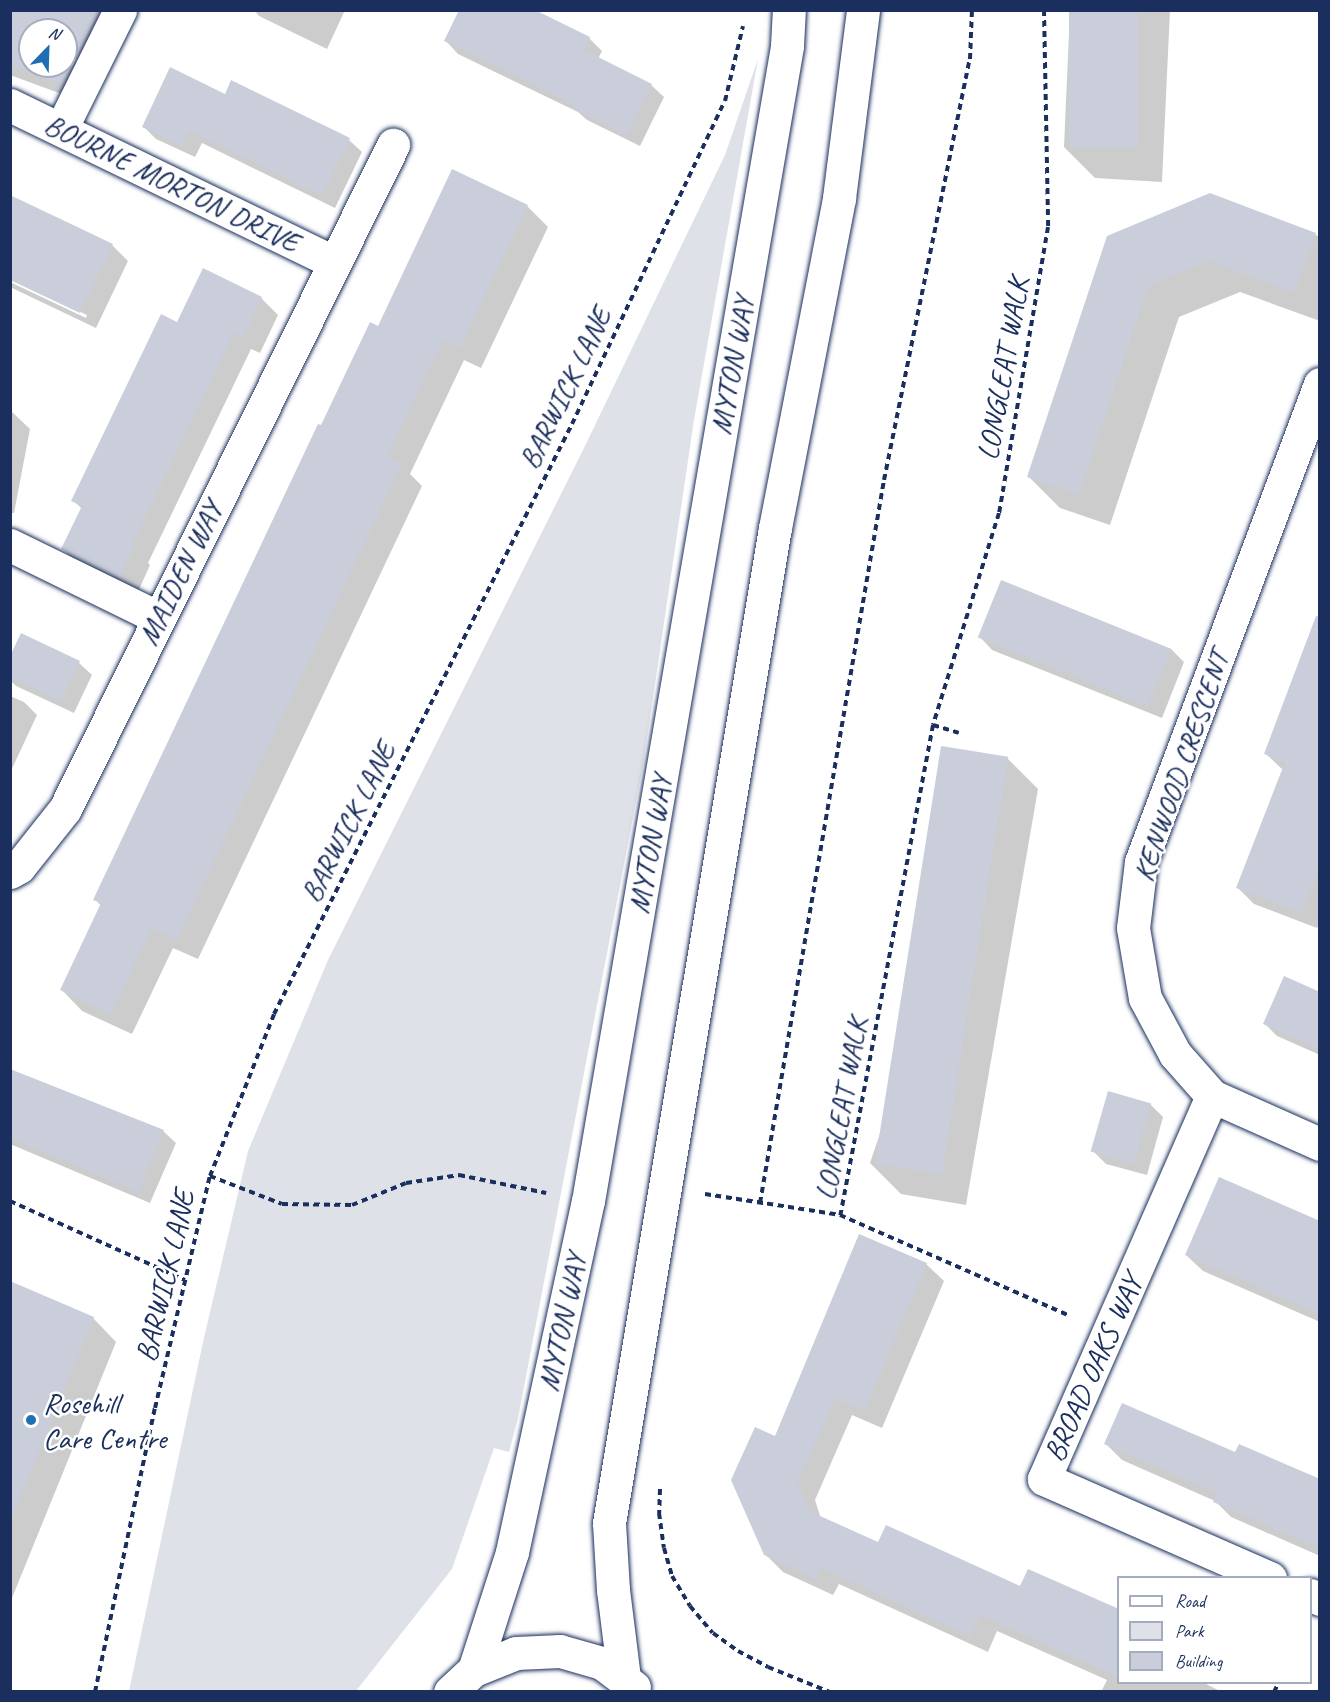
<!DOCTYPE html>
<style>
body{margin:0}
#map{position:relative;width:1330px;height:1702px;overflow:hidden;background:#fff;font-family:Caveat,sans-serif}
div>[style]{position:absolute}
.green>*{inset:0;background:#dee1e7}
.shadow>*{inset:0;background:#0003}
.building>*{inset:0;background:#caceda;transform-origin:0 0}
.path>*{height:4px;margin-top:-2px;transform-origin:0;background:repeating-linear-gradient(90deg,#1b2f5e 0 6px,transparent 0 10.5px)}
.roads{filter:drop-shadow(0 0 2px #1b2f5e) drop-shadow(0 0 2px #1b2f5e)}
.minor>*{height:33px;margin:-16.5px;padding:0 16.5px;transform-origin:16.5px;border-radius:16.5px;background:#fff}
.tertiary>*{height:33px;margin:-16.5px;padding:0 16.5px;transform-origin:16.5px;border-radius:16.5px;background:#fff}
.dots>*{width:16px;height:16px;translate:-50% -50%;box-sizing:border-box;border:3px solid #fff;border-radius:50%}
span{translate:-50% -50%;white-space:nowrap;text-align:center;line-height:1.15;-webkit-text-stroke:5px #fff;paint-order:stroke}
.street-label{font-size:30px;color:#1b2f5e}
.poi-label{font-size:30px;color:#1b2f5e}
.left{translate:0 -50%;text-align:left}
.frame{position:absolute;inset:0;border:12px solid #1b2f5e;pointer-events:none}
.legend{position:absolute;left:1117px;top:1576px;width:195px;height:108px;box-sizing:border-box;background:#fff;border:2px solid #a4acbf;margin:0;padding:8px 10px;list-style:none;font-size:18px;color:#1b2f5e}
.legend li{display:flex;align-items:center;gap:12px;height:30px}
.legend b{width:30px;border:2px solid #a4acbf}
.north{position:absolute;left:18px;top:18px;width:60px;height:60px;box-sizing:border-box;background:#fff;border:2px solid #a4acbf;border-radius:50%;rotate:23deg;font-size:16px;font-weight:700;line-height:24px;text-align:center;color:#1b2f5e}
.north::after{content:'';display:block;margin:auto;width:21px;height:27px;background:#1f6fb2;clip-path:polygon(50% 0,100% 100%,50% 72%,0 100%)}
</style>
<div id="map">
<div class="green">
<i style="clip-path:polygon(758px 59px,694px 420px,643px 765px,518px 1418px,509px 1452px,494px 1448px,452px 1569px,356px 1691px,129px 1691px,203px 1342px,248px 1151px,328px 960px,584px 448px,725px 155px)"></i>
</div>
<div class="shadow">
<i style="clip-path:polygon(evenodd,10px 10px,115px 10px,78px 100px,10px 75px,10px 10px,30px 30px,66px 30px,66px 66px,30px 66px,30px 30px)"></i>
<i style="clip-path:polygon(254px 10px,345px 10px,327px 49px,259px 16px)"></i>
<i style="clip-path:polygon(1070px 10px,1170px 10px,1162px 182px,1095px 178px,1064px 147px)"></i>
<i style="clip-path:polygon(589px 38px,602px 51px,598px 59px,651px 85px,664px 97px,640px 146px,587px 120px,578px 112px,458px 54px,446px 41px)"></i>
<i style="clip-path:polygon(225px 96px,349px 140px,362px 152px,335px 208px,202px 143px,195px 157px,156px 139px,143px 126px)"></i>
<i style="clip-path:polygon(527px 206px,548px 227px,481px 368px,464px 360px,410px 474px,422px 486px,198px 959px,173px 948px,132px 1034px,82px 1011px,62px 990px,101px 906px,95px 899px,321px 427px,378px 328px)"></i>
<i style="clip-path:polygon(1315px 234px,1320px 238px,1320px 321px,1240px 292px,1179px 317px,1110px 525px,1060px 508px,1029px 477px,1108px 237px)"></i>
<i style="clip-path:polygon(112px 245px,128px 261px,96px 328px,10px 287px,10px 282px,86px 318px,87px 315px,10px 279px)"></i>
<i style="clip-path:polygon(261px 298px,278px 315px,260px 353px,251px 349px,148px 563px,150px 565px,137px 594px,80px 566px,63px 549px,82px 509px,73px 500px)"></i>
<i style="clip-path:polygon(10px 410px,30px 429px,14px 513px,10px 513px)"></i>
<i style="clip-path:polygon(1320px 611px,1320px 922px,1317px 928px,1254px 904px,1238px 888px,1283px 770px,1265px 753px)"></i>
<i style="clip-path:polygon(980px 637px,1171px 649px,1184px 662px,1162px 718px,992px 650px)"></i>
<i style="clip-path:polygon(10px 659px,79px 663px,92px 675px,74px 713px,16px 686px,10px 680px)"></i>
<i style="clip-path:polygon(10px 696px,24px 702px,37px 715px,10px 773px)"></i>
<i style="clip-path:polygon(1007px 758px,1038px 789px,966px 1205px,901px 1194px,870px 1163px)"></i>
<i style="clip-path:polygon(1320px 993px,1320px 1055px,1277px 1036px,1265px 1024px)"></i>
<i style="clip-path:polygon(10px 1070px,163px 1131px,176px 1143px,150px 1203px,10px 1144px)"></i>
<i style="clip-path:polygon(1150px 1104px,1163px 1117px,1147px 1175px,1106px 1164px,1093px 1151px)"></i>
<i style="clip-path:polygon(1320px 1223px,1320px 1322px,1203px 1271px,1186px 1255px)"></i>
<i style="clip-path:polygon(926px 1264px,944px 1281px,882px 1428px,852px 1415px,815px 1500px,821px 1519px,878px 1544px,1021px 1588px,1118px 1613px,1118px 1682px,1202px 1682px,1222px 1692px,1101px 1692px,1107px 1680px,997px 1631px,988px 1652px,839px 1584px,833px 1595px,783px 1572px,765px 1554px,776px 1438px)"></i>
<i style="clip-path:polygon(10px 1283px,93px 1318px,116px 1342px,10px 1603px)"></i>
<i style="clip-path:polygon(1106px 1444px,1235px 1454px,1320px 1481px,1320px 1556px,1231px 1517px,1215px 1501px,1122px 1460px)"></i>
</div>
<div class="building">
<i style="clip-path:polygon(evenodd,10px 10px,99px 10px,62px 85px,10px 66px,10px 10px,30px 30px,66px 30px,66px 66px,30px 66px,30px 30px)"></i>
<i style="clip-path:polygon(459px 10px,535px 10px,590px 37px,584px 50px,652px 84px,627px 135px,572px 108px,574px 104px,444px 41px)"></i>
<i style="left:1069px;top:10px;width:69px;height:138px"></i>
<i style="clip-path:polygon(170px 67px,225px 94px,231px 80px,350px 138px,322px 196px,189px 131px,182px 146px,142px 127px)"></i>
<i style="clip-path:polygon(452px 169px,528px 205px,460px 348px,443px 340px,387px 457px,402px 464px,177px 940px,152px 928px,111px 1015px,60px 990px,101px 903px,93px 900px,318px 424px,321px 425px,370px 322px,378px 326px)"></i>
<i style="clip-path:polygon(1210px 193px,1316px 233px,1294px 293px,1209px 261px,1148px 286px,1079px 495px,1027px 477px,1107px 236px)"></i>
<i style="clip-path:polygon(10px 195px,113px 244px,80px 313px,10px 280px)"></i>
<i style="clip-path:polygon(203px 268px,262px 297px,243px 337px,234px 333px,132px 545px,134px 547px,120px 578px,61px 549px,82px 506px,71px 501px,161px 314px,177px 322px)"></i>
<i style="left:1001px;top:580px;width:184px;height:62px;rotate:22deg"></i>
<i style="clip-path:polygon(1316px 616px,1320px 617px,1320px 865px,1301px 913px,1236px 888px,1285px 762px,1264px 754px)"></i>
<i style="clip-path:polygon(21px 633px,80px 661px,61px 701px,10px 678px,10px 656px)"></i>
<i style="left:941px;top:746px;width:68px;height:423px;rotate:9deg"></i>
<i style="clip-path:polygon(1284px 976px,1320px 992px,1320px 1049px,1263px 1024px)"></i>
<i style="clip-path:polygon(10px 1069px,164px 1130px,138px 1192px,10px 1138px)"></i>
<i style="left:1108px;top:1091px;width:45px;height:63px;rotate:16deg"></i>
<i style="clip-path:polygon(1219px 1177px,1320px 1221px,1320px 1314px,1185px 1255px)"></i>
<i style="clip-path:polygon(859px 1234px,927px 1263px,865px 1411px,835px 1399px,798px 1482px,809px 1511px,878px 1542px,886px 1525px,1020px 1586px,1028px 1569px,1119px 1609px,1119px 1677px,980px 1615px,970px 1636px,821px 1568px,816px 1579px,764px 1555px,731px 1480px,755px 1427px,775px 1436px)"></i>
<i style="clip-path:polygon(10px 1281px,94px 1317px,12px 1518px,10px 1518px)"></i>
<i style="clip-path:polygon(1122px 1403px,1235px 1452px,1239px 1444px,1320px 1479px,1320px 1548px,1213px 1502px,1217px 1493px,1104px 1444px)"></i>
</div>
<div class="path">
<i style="left:1044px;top:10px;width:217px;rotate:88.9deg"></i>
<i style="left:1048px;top:227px;width:290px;rotate:99.7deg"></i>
<i style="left:999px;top:513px;width:222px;rotate:107.3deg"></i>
<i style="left:933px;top:725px;width:499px;rotate:100.7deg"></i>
<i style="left:840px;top:1215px;width:251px;rotate:23.7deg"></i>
<i style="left:933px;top:725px;width:27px;rotate:17deg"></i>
<i style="left:210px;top:1176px;width:77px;rotate:21.3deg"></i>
<i style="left:282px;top:1204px;width:70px;rotate:0.8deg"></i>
<i style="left:352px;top:1205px;width:58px;rotate:-22.2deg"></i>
<i style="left:406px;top:1183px;width:54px;rotate:-8.6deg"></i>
<i style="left:459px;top:1175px;width:89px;rotate:11.7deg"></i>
<i style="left:705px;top:1194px;width:137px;rotate:8.8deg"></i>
<i style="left:10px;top:1201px;width:192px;rotate:24.3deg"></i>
<i style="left:760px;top:1203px;width:734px;rotate:-80.27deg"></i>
<i style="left:884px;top:480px;width:430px;rotate:-78.5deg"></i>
<i style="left:970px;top:59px;width:49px;rotate:-87.7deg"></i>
<i style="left:660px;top:1489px;width:24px;rotate:92deg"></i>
<i style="left:659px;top:1513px;width:35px;rotate:82deg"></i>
<i style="left:664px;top:1548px;width:29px;rotate:74deg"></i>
<i style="left:672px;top:1576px;width:35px;rotate:59deg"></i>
<i style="left:690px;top:1606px;width:35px;rotate:50deg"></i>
<i style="left:713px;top:1633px;width:31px;rotate:36deg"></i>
<i style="left:738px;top:1651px;width:34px;rotate:28deg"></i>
<i style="left:768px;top:1667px;width:67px;rotate:22deg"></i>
<i style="left:95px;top:1692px;width:290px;rotate:-78.1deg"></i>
<i style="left:155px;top:1408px;width:238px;rotate:-76.7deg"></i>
<i style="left:210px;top:1176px;width:174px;rotate:-68.4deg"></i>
<i style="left:274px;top:1014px;width:661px;rotate:-63.2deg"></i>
<i style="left:572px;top:424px;width:357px;rotate:-64.7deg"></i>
<i style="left:725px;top:101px;width:77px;rotate:-76.5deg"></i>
<i style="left:1274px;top:1692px;width:11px;rotate:-63deg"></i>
</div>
<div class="roads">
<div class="minor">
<i style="left:10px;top:105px;width:359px;rotate:25.9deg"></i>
<i style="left:61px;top:129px;width:133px;rotate:-63.6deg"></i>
<i style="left:1320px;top:384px;width:510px;rotate:110.53deg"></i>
<i style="left:1141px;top:862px;width:66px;rotate:96.9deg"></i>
<i style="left:1133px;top:928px;width:71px;rotate:80.3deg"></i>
<i style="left:1145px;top:998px;width:64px;rotate:61.8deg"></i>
<i style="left:1175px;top:1054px;width:56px;rotate:48.6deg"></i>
<i style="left:1212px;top:1096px;width:118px;rotate:24deg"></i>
<i style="left:10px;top:545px;width:166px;rotate:26.1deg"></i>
<i style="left:10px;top:872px;width:10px;rotate:-29deg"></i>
<i style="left:19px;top:867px;width:74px;rotate:-51.6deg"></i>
<i style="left:65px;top:809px;width:741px;rotate:-63.71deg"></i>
<i style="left:1212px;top:1096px;width:418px;rotate:113.7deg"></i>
<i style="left:1044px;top:1479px;width:247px;rotate:23.7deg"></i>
<i style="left:1310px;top:1595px;width:11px;rotate:22deg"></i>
</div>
<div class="tertiary">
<i style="left:474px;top:1670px;width:124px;rotate:-72.1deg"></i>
<i style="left:512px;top:1552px;width:359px;rotate:-77.8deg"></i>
<i style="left:588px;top:1201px;width:1172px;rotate:-80.22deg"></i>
<i style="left:787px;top:46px;width:36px;rotate:-87deg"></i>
<i style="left:624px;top:1678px;width:89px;rotate:-97.1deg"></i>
<i style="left:613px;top:1590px;width:67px;rotate:-93.4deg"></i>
<i style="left:609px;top:1523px;width:1009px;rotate:-80.53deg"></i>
<i style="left:775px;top:528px;width:336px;rotate:-79deg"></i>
<i style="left:839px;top:198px;width:190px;rotate:-82.7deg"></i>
<i style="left:450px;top:1692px;width:33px;rotate:-43deg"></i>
<i style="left:474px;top:1670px;width:45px;rotate:-22deg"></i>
<i style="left:516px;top:1653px;width:44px;rotate:-2.6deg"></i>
<i style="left:560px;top:1651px;width:44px;rotate:15.9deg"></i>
<i style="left:602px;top:1663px;width:40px;rotate:37deg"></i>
</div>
</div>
<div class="dots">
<i style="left:31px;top:1420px;background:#1f6fb2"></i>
</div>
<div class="street-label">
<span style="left:172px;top:183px;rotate:26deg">BOURNE MORTON DRIVE</span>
<span style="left:732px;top:365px;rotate:-80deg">MYTON WAY</span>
<span style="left:1003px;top:369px;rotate:-80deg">LONGLEAT WALK</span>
<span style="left:565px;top:388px;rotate:-64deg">BARWICK LANE</span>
<span style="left:180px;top:573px;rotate:-64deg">MAIDEN WAY</span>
<span style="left:1181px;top:766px;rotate:-71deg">KENWOOD CRESCENT</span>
<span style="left:348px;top:822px;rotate:-63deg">BARWICK LANE</span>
<span style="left:650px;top:844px;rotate:-80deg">MYTON WAY</span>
<span style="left:841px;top:1109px;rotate:-80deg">LONGLEAT WALK</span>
<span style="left:165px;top:1276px;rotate:-77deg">BARWICK LANE</span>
<span style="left:562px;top:1322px;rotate:-78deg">MYTON WAY</span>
<span style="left:1093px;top:1368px;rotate:-66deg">BROAD OAKS WAY</span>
</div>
<div class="poi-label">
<span class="left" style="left:43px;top:1420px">Rosehill<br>Care Centre</span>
</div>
<div class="frame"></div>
<ul class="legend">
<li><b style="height:8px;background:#fff"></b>Road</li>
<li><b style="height:16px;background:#dee1e7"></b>Park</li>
<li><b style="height:16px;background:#caceda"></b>Building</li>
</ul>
<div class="north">N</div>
</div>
